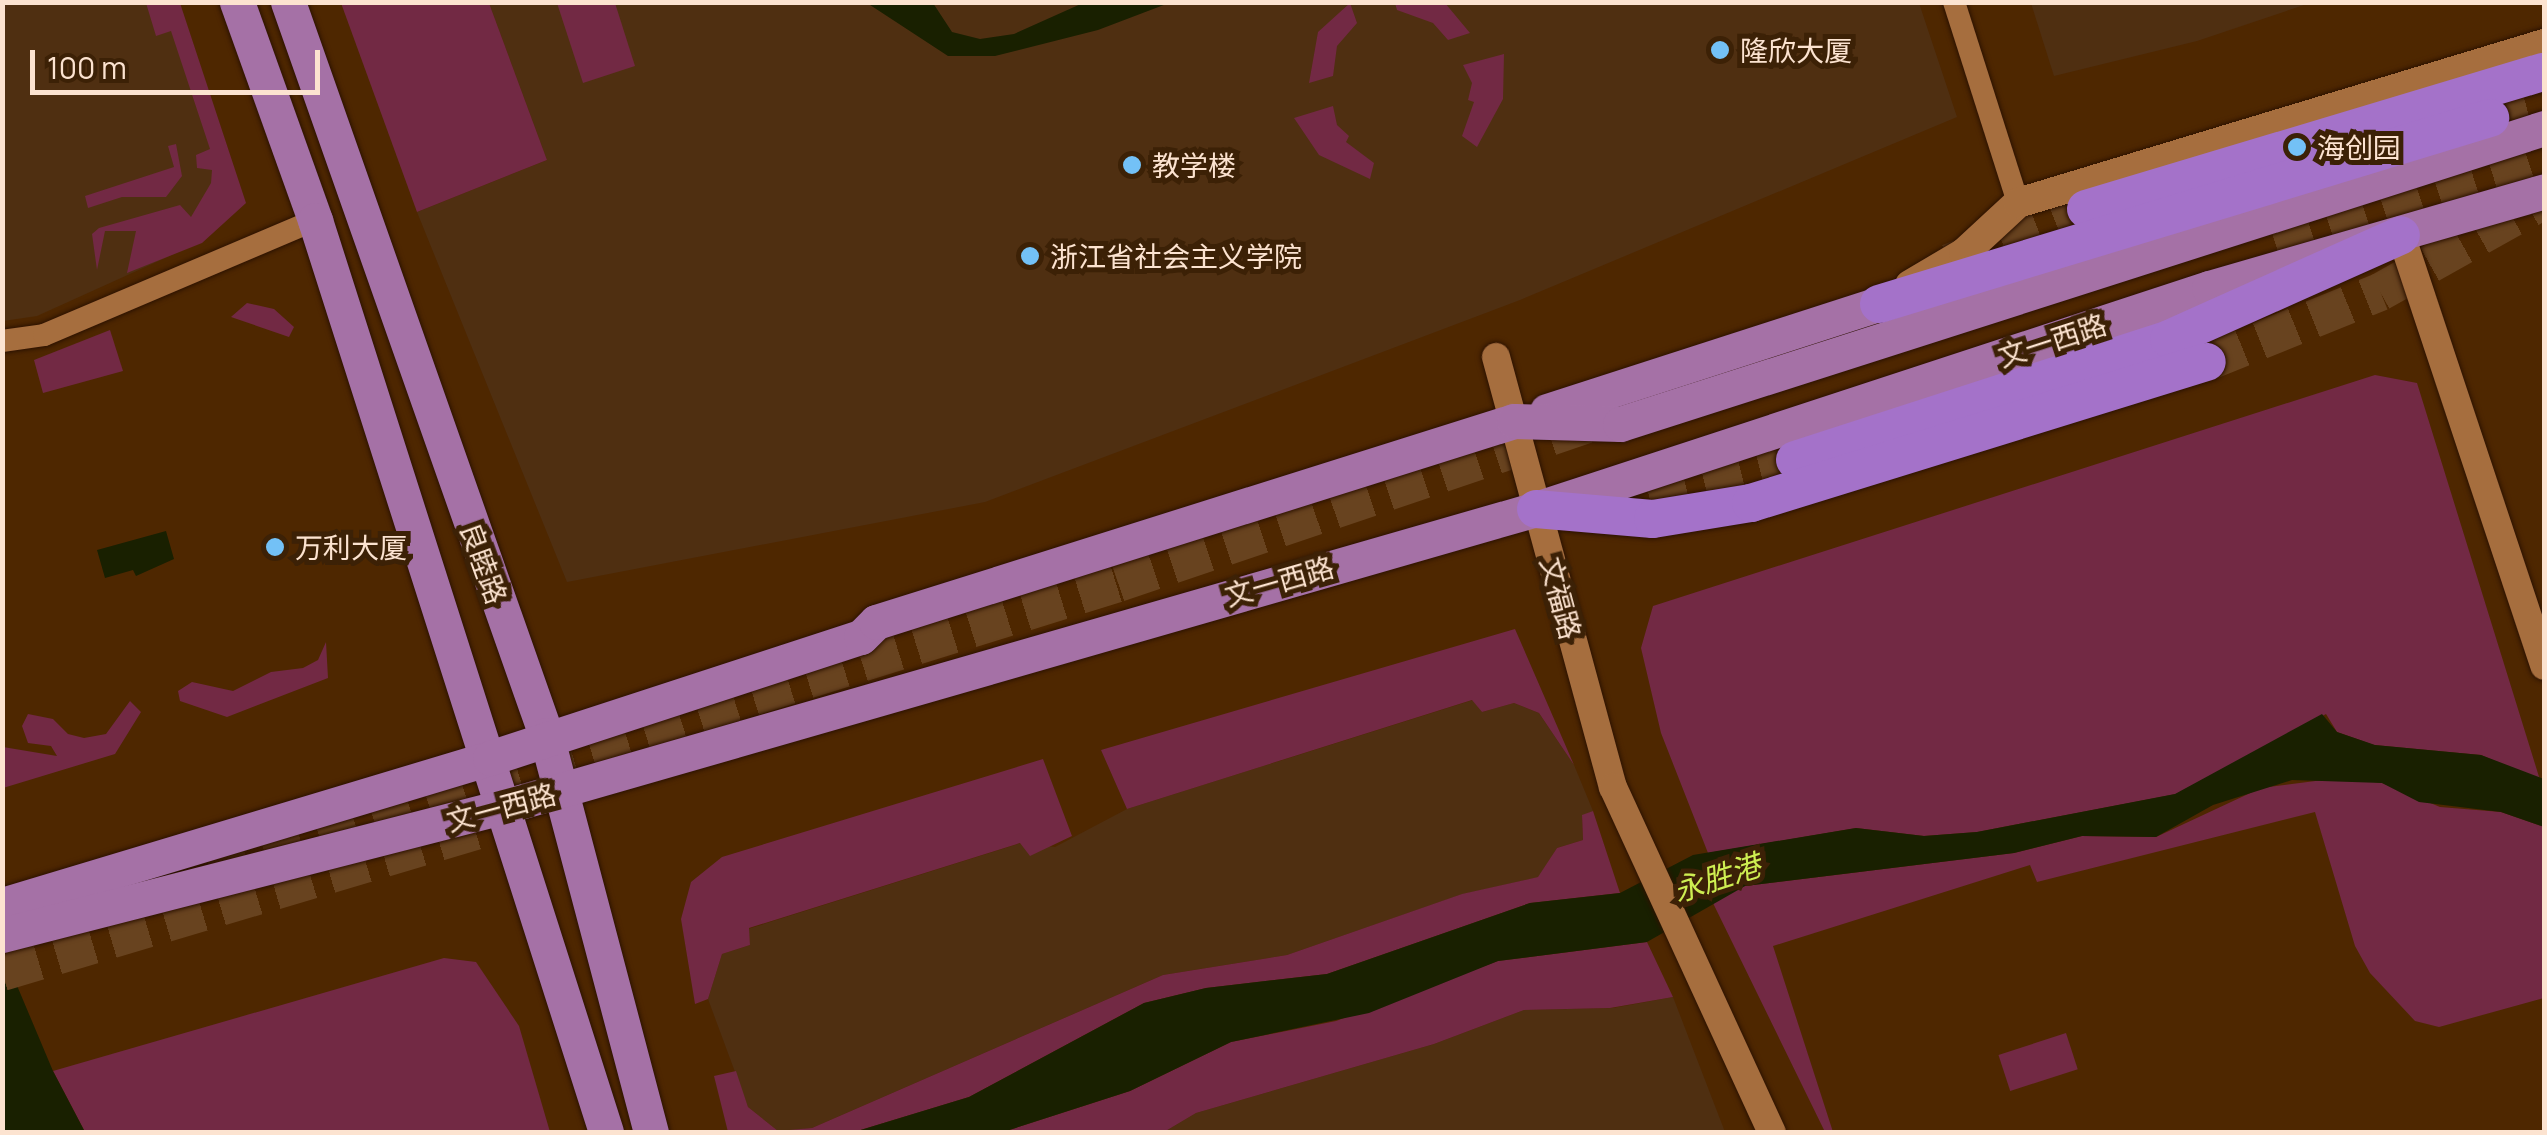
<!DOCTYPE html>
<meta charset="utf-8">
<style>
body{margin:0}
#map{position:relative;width:2547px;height:1135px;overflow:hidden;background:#4e2700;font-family:Manrope,"Noto Sans SC",sans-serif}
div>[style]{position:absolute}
.built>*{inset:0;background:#4f2f11}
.green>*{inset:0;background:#722944;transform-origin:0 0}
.water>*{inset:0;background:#192000}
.trunk-tunnel>*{height:38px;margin-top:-19px;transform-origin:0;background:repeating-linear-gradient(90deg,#68431f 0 38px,transparent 0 57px)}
.roads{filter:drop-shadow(0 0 2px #2c1200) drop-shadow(0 0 2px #2c1200)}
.minor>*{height:22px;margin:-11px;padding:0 11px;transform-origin:11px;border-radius:11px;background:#a66e3e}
.tertiary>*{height:28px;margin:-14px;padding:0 14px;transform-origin:14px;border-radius:14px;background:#a66e3e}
.secondary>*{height:30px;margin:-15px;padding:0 15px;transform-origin:15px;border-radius:15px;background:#a66e3e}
.primary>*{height:35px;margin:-17.5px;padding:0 17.5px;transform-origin:17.5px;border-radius:17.5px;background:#a571a6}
.trunk>*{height:38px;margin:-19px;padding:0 19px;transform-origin:19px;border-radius:19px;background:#a472c9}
.dots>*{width:28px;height:28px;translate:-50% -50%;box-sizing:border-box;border:5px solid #3c2106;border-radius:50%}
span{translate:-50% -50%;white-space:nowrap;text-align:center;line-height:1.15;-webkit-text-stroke:10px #3c2106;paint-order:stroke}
.poi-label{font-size:28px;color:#fce3d0}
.left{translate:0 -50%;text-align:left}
.street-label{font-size:28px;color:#fce3d0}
.water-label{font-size:30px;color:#ceee52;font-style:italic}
.frame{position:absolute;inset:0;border:5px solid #fce3d0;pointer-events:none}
.scale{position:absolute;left:30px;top:50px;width:290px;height:45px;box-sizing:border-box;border:5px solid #fce3d0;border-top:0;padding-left:12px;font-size:30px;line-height:35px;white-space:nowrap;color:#fce3d0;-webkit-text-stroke:8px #3c2106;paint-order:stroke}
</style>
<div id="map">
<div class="built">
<i style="clip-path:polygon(3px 3px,175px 3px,243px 196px,205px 240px,37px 316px,3px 321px)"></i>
<i style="clip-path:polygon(489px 3px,1919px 3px,1957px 117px,1520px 300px,985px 502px,567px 582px,417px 212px,547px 160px)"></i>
<i style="clip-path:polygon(2031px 3px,2031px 2px,2310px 3px,2197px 41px,2054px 76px)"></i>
<i style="clip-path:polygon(1473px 700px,1482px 712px,1514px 703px,1539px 713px,1574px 765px,1593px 811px,1582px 816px,1583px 840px,1557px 848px,1539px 877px,1460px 895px,1287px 955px,1163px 975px,812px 1128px,779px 1132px,748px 1107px,708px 999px,722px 954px,750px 945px,748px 929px,1021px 843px,1055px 847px,1127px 809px)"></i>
<i style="clip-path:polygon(1673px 997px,1725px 1132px,1164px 1132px,1196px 1113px,1434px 1044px,1524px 1010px,1613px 1008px)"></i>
</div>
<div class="green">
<i style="clip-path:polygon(146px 3px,180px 3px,246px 203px,202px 243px,127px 273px,136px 231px,105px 231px,97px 270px,92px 234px,99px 228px,180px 205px,191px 217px,211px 183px,212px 170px,197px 168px,196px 155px,210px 149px,171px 31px,156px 36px)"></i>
<i style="clip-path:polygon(341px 3px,489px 3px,547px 160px,417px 212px)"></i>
<i style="clip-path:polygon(557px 3px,615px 3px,635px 66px,583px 83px)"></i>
<i style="clip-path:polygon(1350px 3px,1357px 23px,1337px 46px,1333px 76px,1309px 83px,1318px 32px)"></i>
<i style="clip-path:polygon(1395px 3px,1445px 3px,1470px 33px,1448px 40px,1433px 23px,1397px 10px)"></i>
<i style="clip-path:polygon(1504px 54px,1503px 99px,1477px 147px,1462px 136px,1474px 102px,1468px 100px,1472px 83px,1463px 65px)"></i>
<i style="clip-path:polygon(1333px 106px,1337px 125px,1349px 136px,1346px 142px,1374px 163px,1370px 179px,1319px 155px,1294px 118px)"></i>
<i style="clip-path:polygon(176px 144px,182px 176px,166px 197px,122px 197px,88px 208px,85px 196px,174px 167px,168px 146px)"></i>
<i style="clip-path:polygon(247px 303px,274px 309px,294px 327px,289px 337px,231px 317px)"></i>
<i style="clip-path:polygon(110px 330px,123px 371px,43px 393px,34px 360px)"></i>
<i style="clip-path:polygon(2375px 375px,2417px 383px,2540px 780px,2481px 755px,2374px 745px,2337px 732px,2326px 714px,2176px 794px,1977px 832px,1924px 836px,1856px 828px,1708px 853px,1661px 733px,1641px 648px,1653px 606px)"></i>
<i style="clip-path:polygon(1515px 629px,1574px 765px,1539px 713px,1514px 703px,1482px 712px,1472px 700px,1127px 809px,1101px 750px)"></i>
<i style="clip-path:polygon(326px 642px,328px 678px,227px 717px,180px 701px,178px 691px,192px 682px,233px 691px,271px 672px,303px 668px,318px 660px)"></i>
<i style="clip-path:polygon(130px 701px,141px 712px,115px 754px,3px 788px,3px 747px,57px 756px,51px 746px,28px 743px,22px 726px,28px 714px,53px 719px,68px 734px,84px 738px,106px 734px)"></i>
<i style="clip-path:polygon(1043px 759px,1072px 836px,1030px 856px,1020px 843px,749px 928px,750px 945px,722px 954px,708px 999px,695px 1004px,681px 919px,691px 882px,722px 857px)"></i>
<i style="clip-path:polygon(2339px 778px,2382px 783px,2440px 807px,2501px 812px,2544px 827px,2544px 998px,2439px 1027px,2415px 1021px,2370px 973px,2355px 946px,2315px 812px,2037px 882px,2030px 865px,1773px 946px,1833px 1132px,1825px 1132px,1712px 901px,1745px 886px,2014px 853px,2082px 836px,2156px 837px,2261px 788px)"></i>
<i style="clip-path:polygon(1593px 811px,1620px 893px,1530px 903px,1327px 974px,1206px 988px,1144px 1003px,969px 1097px,854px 1132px,728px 1132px,714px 1076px,736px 1071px,748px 1107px,778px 1131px,812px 1128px,1163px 975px,1287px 955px,1462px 894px,1538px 877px,1557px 848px,1583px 840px,1582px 815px)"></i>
<i style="clip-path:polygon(1647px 942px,1673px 997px,1610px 1008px,1524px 1010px,1434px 1044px,1196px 1113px,1164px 1132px,1003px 1132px,1130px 1091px,1231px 1042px,1336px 1021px,1498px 961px)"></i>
<i style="clip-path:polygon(444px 958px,476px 962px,519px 1026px,550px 1132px,85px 1132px,53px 1071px)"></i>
<i style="left:2066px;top:1033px;width:38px;height:71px;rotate:72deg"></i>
</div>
<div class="water">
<i style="clip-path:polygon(867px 3px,933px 3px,952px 32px,980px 39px,1014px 34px,1083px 3px,1169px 3px,1098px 30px,995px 56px,948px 56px)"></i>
<i style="clip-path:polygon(166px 531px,174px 559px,136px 576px,133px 570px,105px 578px,97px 550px)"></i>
<i style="clip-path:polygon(2322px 714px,2337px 732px,2375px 745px,2481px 755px,2544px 779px,2544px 827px,2501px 812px,2419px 802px,2382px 783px,2292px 780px,2213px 805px,2156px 837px,2082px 836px,2014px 853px,1745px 886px,1647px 942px,1498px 961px,1369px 1013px,1231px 1042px,1130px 1091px,1003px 1132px,854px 1132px,969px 1097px,1144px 1003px,1206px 988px,1327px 974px,1530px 903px,1620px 893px,1693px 855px,1856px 828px,1924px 836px,1977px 832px,2175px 794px)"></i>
<i style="clip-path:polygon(2px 950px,53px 1071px,85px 1132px,3px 1132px)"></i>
</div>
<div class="trunk-tunnel">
<i style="left:2490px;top:118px;width:56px;rotate:-14.5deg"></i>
<i style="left:2278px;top:252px;width:280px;rotate:-18.3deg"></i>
<i style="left:1949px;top:263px;width:147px;rotate:-21.5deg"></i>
<i style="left:2207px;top:362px;width:187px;rotate:-22deg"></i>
<i style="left:2380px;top:292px;width:188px;rotate:-29.3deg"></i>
<i style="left:1594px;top:511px;width:207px;rotate:-14.2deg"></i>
<i style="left:209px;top:866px;width:952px;rotate:-17.29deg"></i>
<i style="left:1118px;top:583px;width:498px;rotate:-18.7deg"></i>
<i style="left:2px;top:972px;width:543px;rotate:-16.6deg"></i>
</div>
<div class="roads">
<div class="minor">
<i style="left:1954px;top:2px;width:211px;rotate:72.3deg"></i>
<i style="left:2px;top:341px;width:42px;rotate:-8.1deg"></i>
<i style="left:44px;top:335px;width:294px;rotate:-23deg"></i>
</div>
<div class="tertiary">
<i style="left:2401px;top:235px;width:454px;rotate:71.6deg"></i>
<i style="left:1496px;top:357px;width:446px;rotate:74.8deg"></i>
<i style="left:1613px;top:787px;width:380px;rotate:65.3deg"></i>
</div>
<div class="secondary">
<i style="left:1910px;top:285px;width:63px;rotate:-30.7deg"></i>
<i style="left:1964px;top:253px;width:74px;rotate:-42.8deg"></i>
<i style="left:2018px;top:203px;width:550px;rotate:-16.82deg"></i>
</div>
<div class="primary">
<i style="left:237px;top:2px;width:232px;rotate:70.3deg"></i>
<i style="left:315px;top:220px;width:957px;rotate:72.3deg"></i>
<i style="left:288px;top:2px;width:777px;rotate:70.61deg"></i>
<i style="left:546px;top:735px;width:411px;rotate:75.2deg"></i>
<i style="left:1547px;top:411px;width:349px;rotate:-17.9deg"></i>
<i style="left:2px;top:905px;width:510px;rotate:-16.76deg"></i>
<i style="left:490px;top:758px;width:390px;rotate:-18.1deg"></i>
<i style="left:861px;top:637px;width:21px;rotate:-45deg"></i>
<i style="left:876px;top:622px;width:669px;rotate:-17.49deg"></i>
<i style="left:1514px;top:421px;width:106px;rotate:1.6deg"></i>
<i style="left:1620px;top:424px;width:970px;rotate:-17.76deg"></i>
<i style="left:2px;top:935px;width:520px;rotate:-14.36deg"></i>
<i style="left:506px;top:806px;width:1072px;rotate:-16.08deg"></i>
<i style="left:1536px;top:509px;width:708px;rotate:-18.18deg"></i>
<i style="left:2209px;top:288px;width:349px;rotate:-16.1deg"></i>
</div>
<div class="trunk">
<i style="left:2086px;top:209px;width:478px;rotate:-16.7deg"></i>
<i style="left:1879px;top:304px;width:639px;rotate:-16.93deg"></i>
<i style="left:1795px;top:460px;width:393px;rotate:-17.9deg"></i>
<i style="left:2169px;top:339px;width:254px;rotate:-24.1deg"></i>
<i style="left:1536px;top:509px;width:117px;rotate:4.9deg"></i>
<i style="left:1653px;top:519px;width:99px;rotate:-9.3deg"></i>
<i style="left:1751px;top:503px;width:477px;rotate:-17.2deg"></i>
</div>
</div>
<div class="dots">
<i style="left:1720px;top:50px;background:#73c1f6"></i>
<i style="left:2297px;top:147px;background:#73c1f6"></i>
<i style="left:1132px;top:165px;background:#73c1f6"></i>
<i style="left:1030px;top:256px;background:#73c1f6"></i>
<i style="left:275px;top:547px;background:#73c1f6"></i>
</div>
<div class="poi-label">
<span class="left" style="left:1740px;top:50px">隆欣大厦</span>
<span class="left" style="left:2317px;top:147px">海创园</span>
<span class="left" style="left:1152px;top:165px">教学楼</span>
<span class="left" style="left:1050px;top:256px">浙江省社会主义学院</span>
<span class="left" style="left:295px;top:547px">万利大厦</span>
</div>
<div class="street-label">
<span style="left:2052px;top:340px;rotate:-18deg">文一西路</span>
<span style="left:484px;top:563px;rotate:70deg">良睦路</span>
<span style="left:1279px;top:581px;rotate:-16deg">文一西路</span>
<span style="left:1561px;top:598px;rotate:75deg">文福路</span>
<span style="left:501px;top:807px;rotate:-15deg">文一西路</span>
</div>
<div class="water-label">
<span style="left:1717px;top:878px;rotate:-18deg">永胜港</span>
</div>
<div class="frame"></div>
<div class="scale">100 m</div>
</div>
